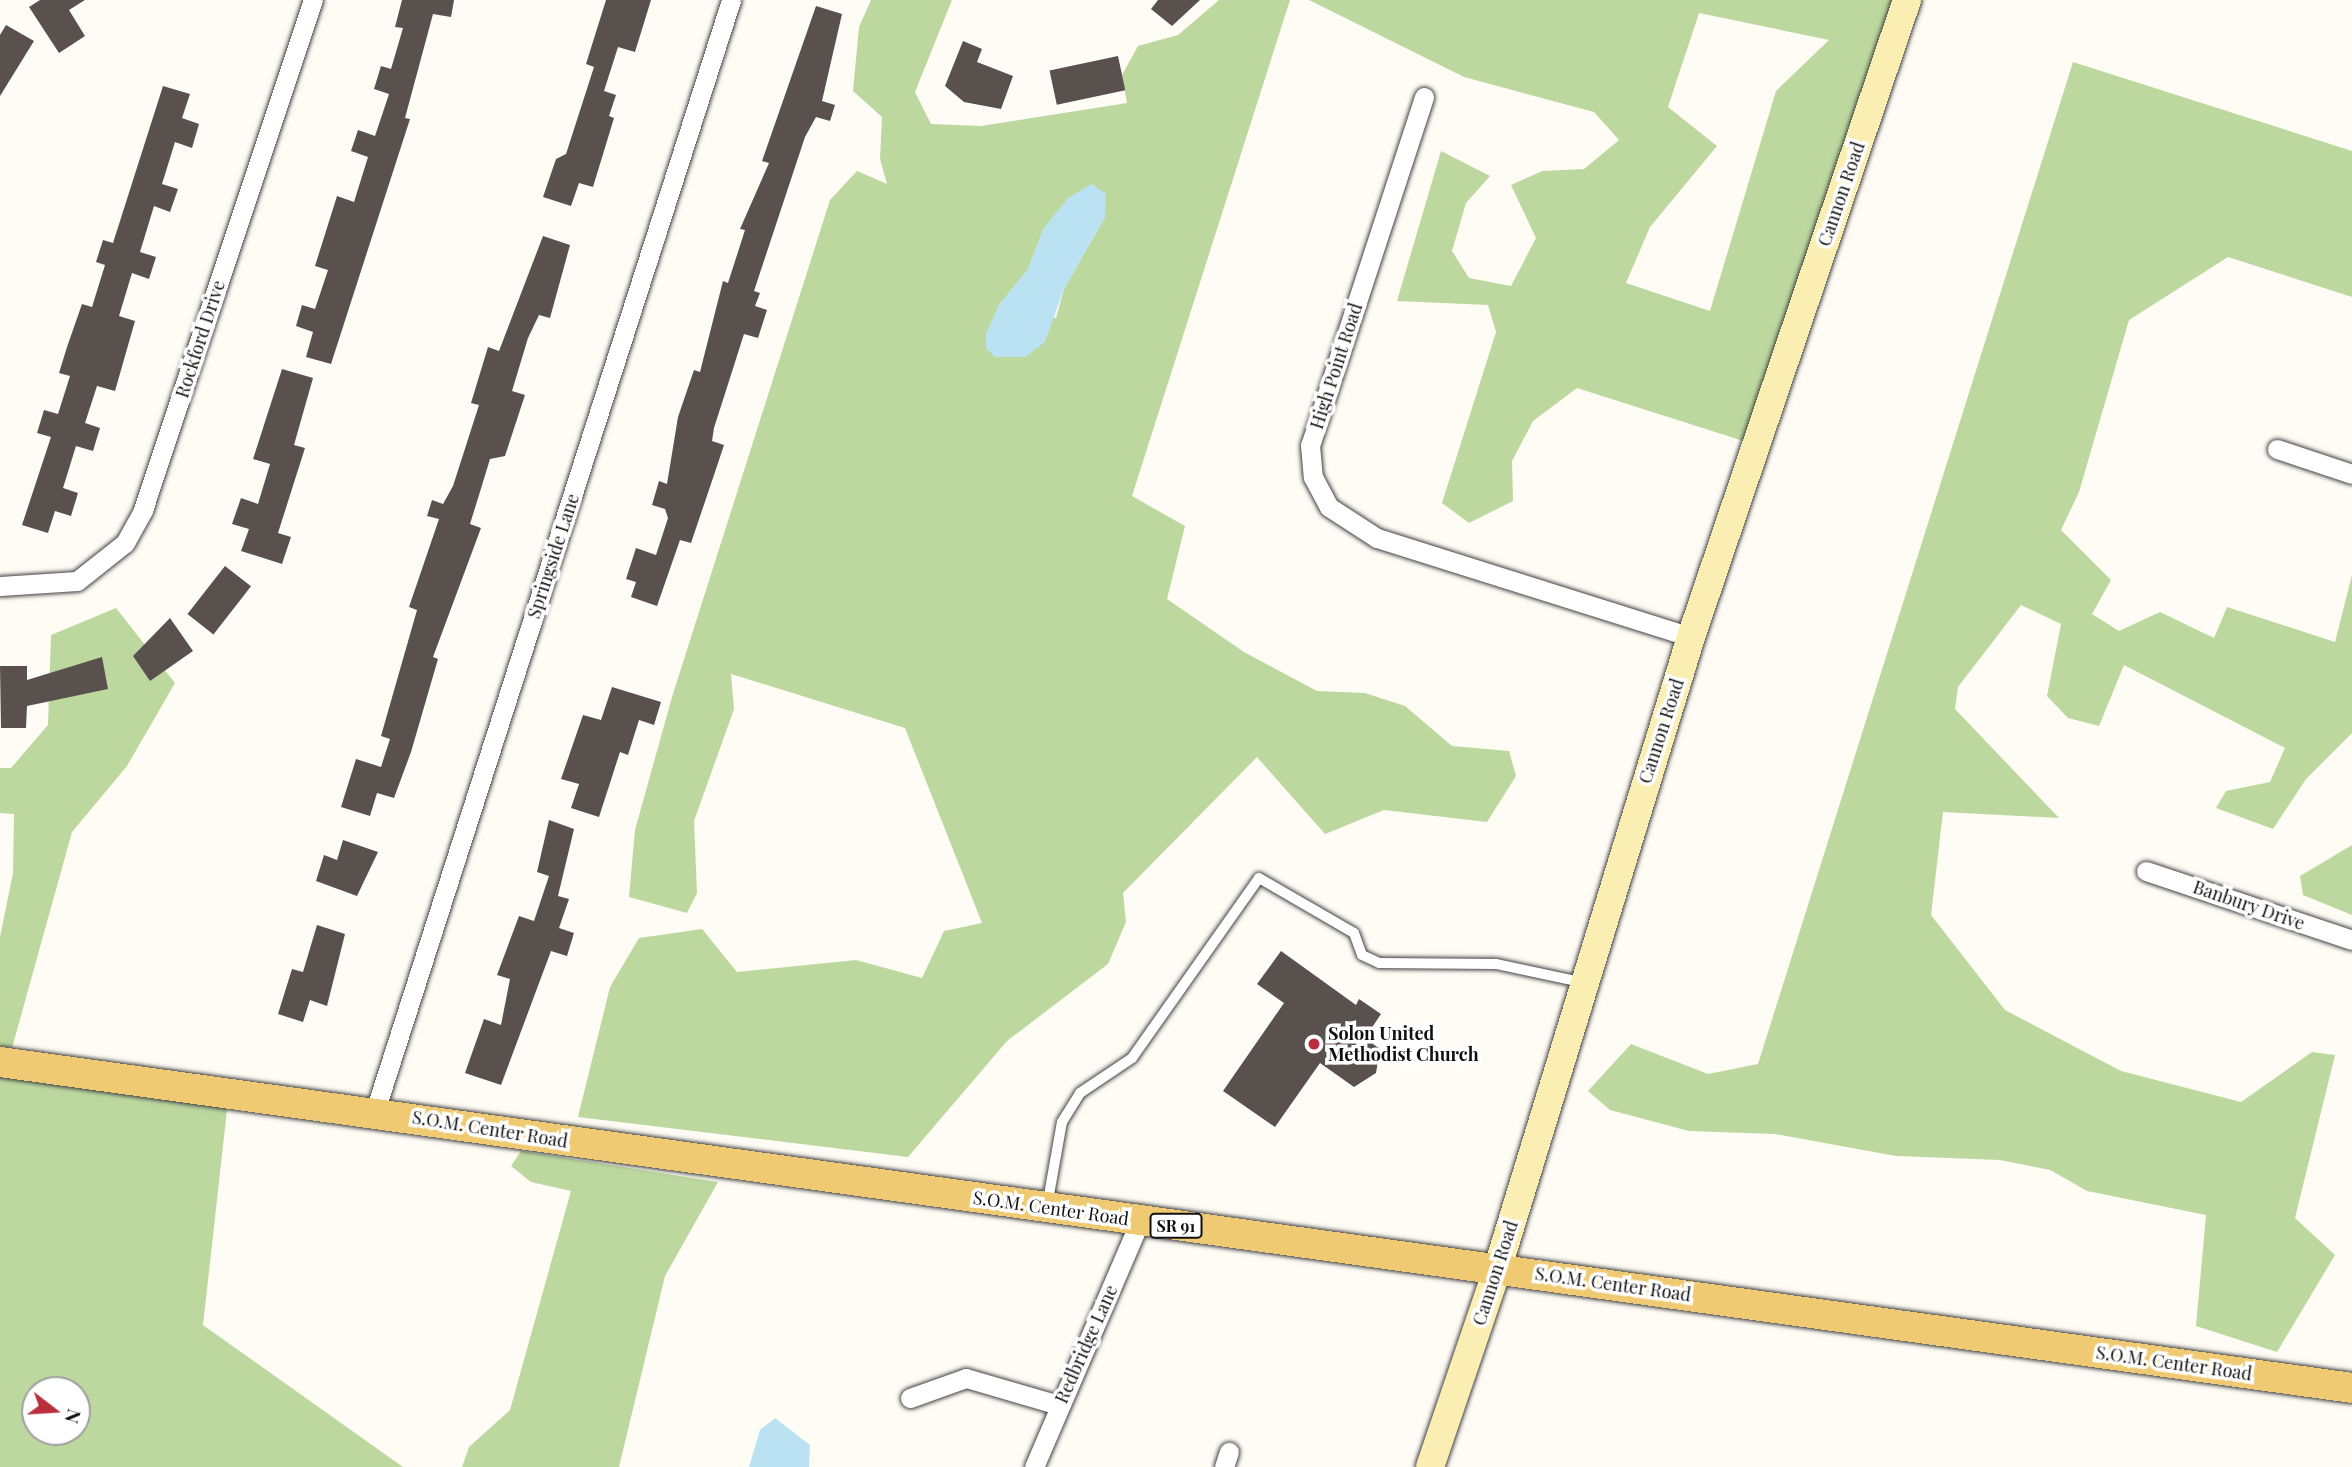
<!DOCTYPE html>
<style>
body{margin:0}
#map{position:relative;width:2352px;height:1467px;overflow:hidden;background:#fefcf4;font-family:"Playfair Display",serif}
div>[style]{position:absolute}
.forest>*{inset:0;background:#bcd89f}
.water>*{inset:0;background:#bbe2f3}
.building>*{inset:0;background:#58514d;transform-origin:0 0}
.roads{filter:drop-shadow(0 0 2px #434343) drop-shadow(0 0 2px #434343)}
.service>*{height:10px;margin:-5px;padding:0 5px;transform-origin:5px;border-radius:5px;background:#fff}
.minor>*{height:19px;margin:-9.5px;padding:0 9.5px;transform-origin:9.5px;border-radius:9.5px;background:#fff}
.secondary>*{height:28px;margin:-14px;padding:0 14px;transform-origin:14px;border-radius:14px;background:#faeeb3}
.primary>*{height:30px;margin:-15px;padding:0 15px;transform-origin:15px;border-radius:15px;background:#f0ca72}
.dots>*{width:19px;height:19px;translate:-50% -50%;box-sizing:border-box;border:4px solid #fff;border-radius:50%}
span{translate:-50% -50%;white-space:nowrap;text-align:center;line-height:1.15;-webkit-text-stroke:7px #fff;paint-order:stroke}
.shield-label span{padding:2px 5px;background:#fff;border:2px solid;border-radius:5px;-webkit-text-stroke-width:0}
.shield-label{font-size:16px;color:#101010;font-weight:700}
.street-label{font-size:18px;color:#101010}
.poi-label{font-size:18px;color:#101010;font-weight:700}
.left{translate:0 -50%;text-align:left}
.north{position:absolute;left:21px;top:1376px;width:70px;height:70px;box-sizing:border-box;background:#fff;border:2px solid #9f9f9f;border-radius:50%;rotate:107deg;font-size:19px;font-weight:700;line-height:28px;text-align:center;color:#101010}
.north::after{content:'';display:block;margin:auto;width:24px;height:32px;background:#b92f3e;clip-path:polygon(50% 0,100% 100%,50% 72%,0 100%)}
</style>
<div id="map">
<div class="forest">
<i style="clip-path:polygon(evenodd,871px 0,952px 0,915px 92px,931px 124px,981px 126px,1127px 103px,1122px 75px,1138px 46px,1178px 35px,1219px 0,1290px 0,1132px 496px,1185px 526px,1167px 599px,1244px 652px,1317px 691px,1365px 693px,1405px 706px,1452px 746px,1509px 751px,1516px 776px,1487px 822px,1384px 810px,1325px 834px,1257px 757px,1123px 893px,1126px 922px,1108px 964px,1007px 1041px,908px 1157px,578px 1117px,610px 987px,639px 938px,702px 929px,737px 972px,856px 960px,922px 978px,944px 931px,982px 923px,905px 728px,731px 674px,734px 709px,694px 821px,697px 893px,687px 913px,629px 897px,635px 830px,672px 697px,830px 200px,857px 171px,887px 184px,880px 159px,882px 117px,853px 91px,859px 27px,871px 0,1105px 217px,1064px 289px,1056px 318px,999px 305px,1027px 271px,1044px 228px,1105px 217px)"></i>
<i style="clip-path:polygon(evenodd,1309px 0,1894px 0,1756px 445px,1577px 388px,1533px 421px,1512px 461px,1513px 501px,1469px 523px,1442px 503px,1496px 332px,1488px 305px,1397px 301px,1441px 151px,1490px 176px,1466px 203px,1452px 251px,1469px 278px,1511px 286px,1536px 238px,1511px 185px,1542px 171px,1584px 169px,1619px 140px,1594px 112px,1464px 77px,1309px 0,1699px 13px,1829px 40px,1776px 91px,1710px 311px,1626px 283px,1650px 227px,1717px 146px,1668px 107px,1699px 13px)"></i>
<i style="clip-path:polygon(2073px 62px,2352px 151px,2352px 297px,2228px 257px,2129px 320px,2079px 492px,2061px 530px,2111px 580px,2092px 614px,2119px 631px,2160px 612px,2214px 638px,2227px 607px,2335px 642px,2352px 575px,2352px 733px,2306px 779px,2273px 829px,2216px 808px,2226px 791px,2270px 782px,2285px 748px,2124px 665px,2099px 726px,2068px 718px,2047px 696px,2061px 624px,2021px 605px,1958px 687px,1955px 709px,2059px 818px,1943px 812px,1931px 915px,2005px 1010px,2121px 1071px,2241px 1102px,2312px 1052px,2335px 1055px,2295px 1218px,2335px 1255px,2277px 1352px,2196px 1326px,2206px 1215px,2087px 1191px,2050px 1170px,2000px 1160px,1896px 1156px,1775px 1134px,1689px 1131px,1610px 1110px,1588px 1091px,1631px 1044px,1708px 1074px,1758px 1064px)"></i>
<i style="clip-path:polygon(116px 608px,175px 683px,127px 766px,72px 832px,12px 1048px,0 1046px,0 937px,13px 873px,14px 814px,0 813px,0 768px,11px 768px,48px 725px,51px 635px)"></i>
<i style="clip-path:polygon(2352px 845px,2352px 915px,2303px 895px,2300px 876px)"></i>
<i style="clip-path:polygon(evenodd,0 1062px,229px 1092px,203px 1325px,403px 1467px,0 1467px,0 1062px,35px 1390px,77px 1390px,77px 1432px,35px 1432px,35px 1390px)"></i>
<i style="clip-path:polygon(521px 1151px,718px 1182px,665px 1276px,619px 1467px,462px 1467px,469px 1447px,510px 1410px,571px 1191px,531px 1182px,511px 1166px)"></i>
</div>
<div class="water">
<i style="clip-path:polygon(1092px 184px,1106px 194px,1105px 217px,1064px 289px,1045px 342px,1025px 357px,995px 357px,986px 348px,986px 333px,999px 305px,1027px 270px,1044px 228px,1068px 198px)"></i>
<i style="clip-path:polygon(775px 1418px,810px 1445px,809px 1467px,749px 1467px,760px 1430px)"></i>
</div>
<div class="building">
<i style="clip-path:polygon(40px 0,85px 0,69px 10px,85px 36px,59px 53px,29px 7px)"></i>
<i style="clip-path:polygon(402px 0,454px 0,451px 17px,433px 14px,405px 118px,410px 119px,331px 364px,306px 357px,313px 332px,296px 326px,302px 305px,315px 309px,328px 270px,315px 266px,337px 196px,354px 202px,368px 157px,351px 151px,358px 130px,375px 136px,389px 94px,374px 89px,381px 66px,391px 69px,403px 28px,395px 27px)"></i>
<i style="clip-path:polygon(606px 0,651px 0,635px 52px,618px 47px,604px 91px,616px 95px,609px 116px,614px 118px,593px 187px,579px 183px,571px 206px,543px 197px,556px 159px,566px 154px,594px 67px,586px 64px)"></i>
<i style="clip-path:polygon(1158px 0,1200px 0,1172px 26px,1151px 9px)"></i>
<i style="clip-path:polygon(816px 6px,842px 14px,822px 101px,835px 105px,830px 121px,816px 117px,805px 137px,754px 291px,760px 293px,755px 306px,767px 310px,758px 338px,744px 334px,714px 428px,712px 441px,724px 445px,714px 475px,691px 543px,680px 540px,657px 606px,631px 597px,636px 582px,626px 579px,636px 548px,656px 555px,668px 518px,665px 509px,652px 505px,659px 481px,667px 484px,678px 417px,694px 370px,700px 372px,723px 281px,728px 283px,745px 230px,740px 229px,769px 163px,762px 161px)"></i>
<i style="clip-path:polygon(6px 25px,34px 41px,0 96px,0 35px)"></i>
<i style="clip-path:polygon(963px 41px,982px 49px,977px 62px,1013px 76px,1001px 109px,964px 102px,945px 86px)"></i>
<i style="left:1118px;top:56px;width:35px;height:70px;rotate:78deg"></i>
<i style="clip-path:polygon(163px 86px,190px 94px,182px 118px,199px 124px,192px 148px,175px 142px,162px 184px,178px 189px,170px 212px,154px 206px,140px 252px,156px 257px,149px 279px,132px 273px,119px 316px,135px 321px,115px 391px,97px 386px,85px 423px,100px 428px,93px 451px,76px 446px,63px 488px,78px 493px,71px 516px,55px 511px,48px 533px,22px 525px,51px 437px,37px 433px,44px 410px,58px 414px,70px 376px,59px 373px,67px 347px,82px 304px,92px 307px,105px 265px,96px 262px,103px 240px,113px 243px)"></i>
<i style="clip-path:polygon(543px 236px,570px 245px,550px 318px,539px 315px,528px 338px,512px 391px,525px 395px,505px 456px,490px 459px,479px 495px,470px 524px,481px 528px,433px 657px,438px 659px,411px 752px,394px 798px,377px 793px,370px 816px,341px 807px,356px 759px,381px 767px,390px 739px,381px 736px,417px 610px,409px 607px,439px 519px,427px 516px,432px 500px,443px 504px,453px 486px,479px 405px,471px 403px,488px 347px,499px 351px)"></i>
<i style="clip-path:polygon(282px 369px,313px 378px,294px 445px,305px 448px,278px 533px,291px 537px,282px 564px,241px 551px,249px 529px,232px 524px,241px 498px,258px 504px,270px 464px,253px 459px)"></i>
<i style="left:225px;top:566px;width:33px;height:61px;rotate:38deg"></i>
<i style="clip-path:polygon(170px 618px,193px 651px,150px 681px,133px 656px)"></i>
<i style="clip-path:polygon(102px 657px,108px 689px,27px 706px,26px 728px,1px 728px,0 666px,27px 666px,27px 680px)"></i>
<i style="clip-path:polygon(612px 687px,661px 702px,654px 725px,639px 720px,628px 755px,620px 752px,599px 817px,571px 808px,579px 784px,561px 779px,583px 715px,601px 720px)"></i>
<i style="clip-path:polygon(549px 820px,574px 829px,558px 896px,569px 899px,559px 928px,574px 933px,567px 956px,551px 951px,501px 1085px,465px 1073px,484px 1019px,501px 1025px,510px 979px,497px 975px,519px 916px,534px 921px,549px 876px,537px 872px)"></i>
<i style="clip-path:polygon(343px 840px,378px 852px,357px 896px,316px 881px,324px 855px,337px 860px)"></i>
<i style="clip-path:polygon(317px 925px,345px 934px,327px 1006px,310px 1000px,303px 1022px,278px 1014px,292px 969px,303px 972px)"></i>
<i style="clip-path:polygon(1281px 951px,1356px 1005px,1359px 999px,1381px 1014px,1365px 1038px,1380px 1049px,1376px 1073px,1354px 1087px,1320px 1063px,1275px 1127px,1223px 1091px,1284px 1003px,1257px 984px)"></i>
</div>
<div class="roads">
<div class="service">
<i style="left:1047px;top:1206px;width:85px;rotate:-79.9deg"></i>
<i style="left:1062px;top:1122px;width:34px;rotate:-58deg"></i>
<i style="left:1080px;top:1093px;width:63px;rotate:-33.9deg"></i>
<i style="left:1132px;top:1058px;width:220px;rotate:-54.8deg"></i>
<i style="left:1259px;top:878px;width:110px;rotate:30.1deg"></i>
<i style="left:1354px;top:933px;width:23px;rotate:70deg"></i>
<i style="left:1362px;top:955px;width:19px;rotate:25deg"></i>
<i style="left:1379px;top:963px;width:117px;rotate:0.5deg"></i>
<i style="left:1496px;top:964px;width:87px;rotate:12deg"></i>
</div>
<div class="minor">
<i style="left:1424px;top:97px;width:366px;rotate:108.1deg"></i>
<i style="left:1310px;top:445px;width:32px;rotate:85deg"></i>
<i style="left:1313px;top:477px;width:34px;rotate:62deg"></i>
<i style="left:1329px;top:507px;width:57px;rotate:32.9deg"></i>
<i style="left:1377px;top:538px;width:329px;rotate:17.5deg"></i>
<i style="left:2277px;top:449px;width:79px;rotate:18.4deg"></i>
<i style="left:0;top:586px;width:77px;rotate:-3.7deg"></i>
<i style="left:77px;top:581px;width:61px;rotate:-38.4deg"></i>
<i style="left:125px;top:543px;width:38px;rotate:-61deg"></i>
<i style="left:143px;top:510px;width:538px;rotate:-71.57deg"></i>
<i style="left:2146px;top:871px;width:217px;rotate:18.5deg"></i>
<i style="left:375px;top:1111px;width:1167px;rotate:-72.23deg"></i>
<i style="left:910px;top:1398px;width:59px;rotate:-19.7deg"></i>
<i style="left:966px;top:1378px;width:97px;rotate:16.2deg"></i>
<i style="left:1034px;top:1467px;width:268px;rotate:-66.7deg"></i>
<i style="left:1224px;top:1467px;width:16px;rotate:-72deg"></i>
</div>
<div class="secondary">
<i style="left:1430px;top:1467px;width:211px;rotate:-71.2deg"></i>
<i style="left:1498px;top:1267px;width:659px;rotate:-72.97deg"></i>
<i style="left:1691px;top:637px;width:673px;rotate:-71.27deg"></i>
</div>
<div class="primary">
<i style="left:0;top:1062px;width:2374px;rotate:7.89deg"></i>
</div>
</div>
<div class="dots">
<i style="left:1314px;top:1044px;background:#b92f3e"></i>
</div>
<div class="shield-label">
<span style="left:1176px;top:1226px">SR 91</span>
</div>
<div class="street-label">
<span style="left:1841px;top:194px;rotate:-71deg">Cannon Road</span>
<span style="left:200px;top:339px;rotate:-72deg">Rockford Drive</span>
<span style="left:1336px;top:366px;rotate:-72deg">High Point Road</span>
<span style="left:553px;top:556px;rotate:-72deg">Springside Lane</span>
<span style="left:1661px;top:731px;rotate:-72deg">Cannon Road</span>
<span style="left:2249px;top:905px;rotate:19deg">Banbury Drive</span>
<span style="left:490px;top:1129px;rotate:9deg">S.O.M. Center Road</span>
<span style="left:1051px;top:1208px;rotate:8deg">S.O.M. Center Road</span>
<span style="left:1495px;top:1273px;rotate:-72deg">Cannon Road</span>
<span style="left:1613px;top:1284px;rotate:8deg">S.O.M. Center Road</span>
<span style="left:1086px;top:1344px;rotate:-66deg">Redbridge Lane</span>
<span style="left:2174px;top:1363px;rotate:8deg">S.O.M. Center Road</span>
</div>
<div class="poi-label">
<span class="left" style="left:1328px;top:1044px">Solon United<br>Methodist Church</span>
</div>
<div class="north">N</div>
</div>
